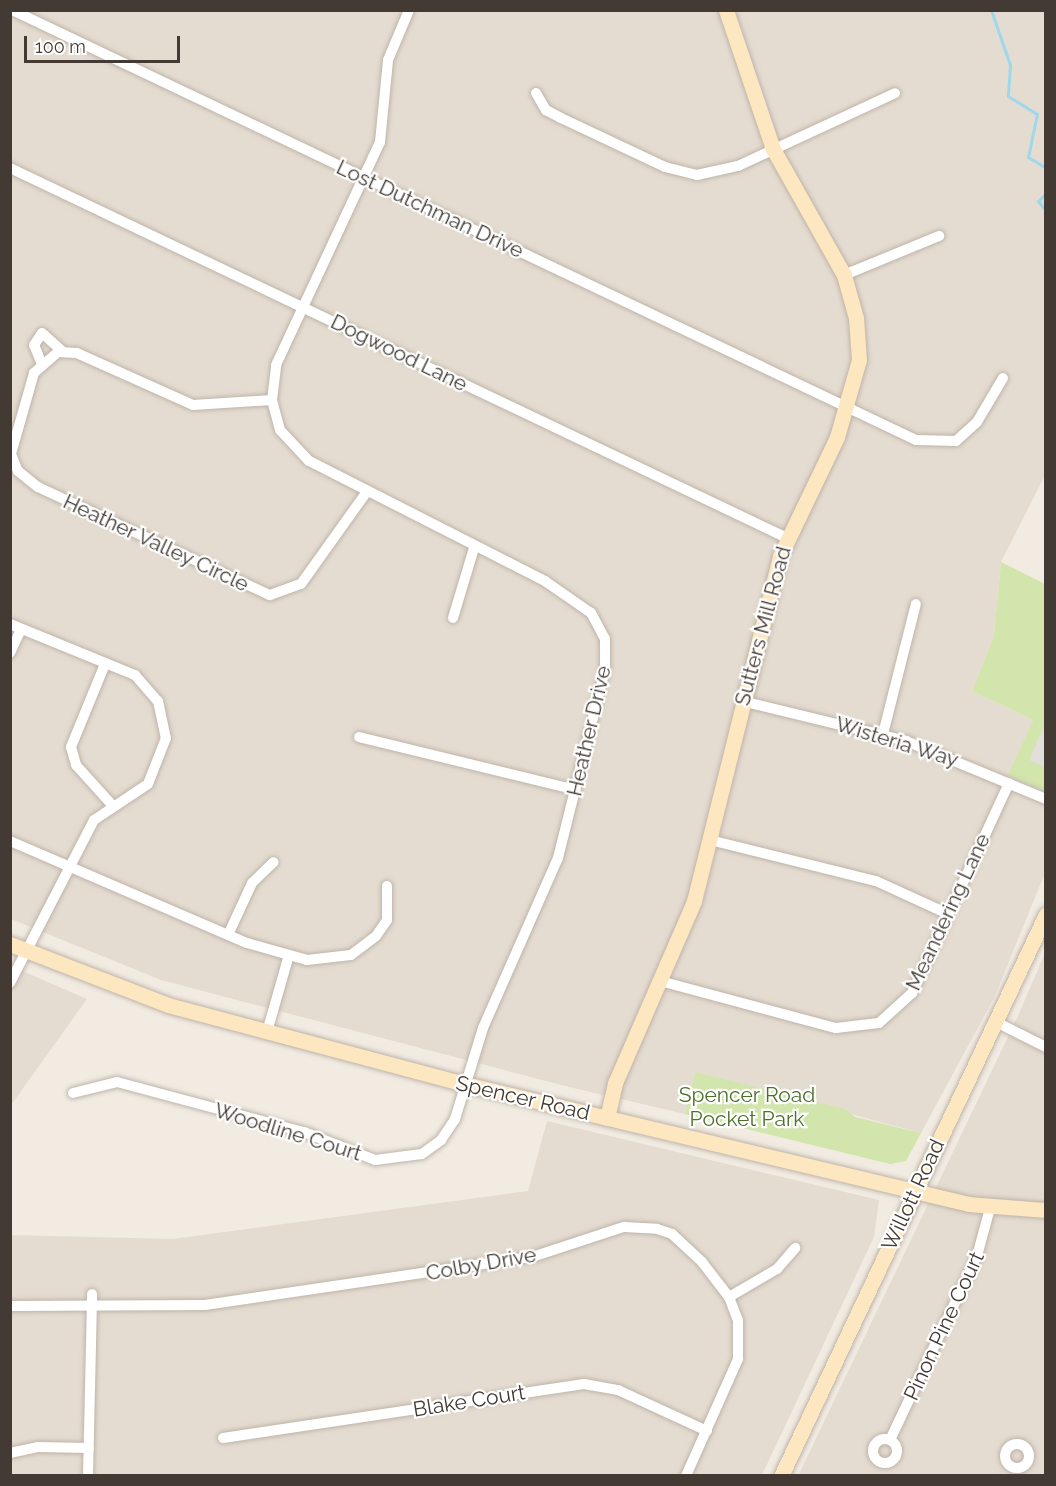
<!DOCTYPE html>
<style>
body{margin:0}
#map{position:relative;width:1056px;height:1486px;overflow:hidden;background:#f1ebe2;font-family:Raleway,sans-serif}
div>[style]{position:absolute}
.residential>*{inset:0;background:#e5dcd1}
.green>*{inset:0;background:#d2e5ac}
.parking>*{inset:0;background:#e1dedb}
.stream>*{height:3px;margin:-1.5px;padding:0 1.5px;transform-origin:1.5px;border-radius:1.5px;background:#9fd7ed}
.roads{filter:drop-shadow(0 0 2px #bfb4a9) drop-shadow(0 0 2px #bfb4a9)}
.street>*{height:10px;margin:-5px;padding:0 5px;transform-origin:5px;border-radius:5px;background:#fff}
.street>.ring{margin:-5px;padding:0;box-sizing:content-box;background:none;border:10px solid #fff;border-radius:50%}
.secondary>*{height:15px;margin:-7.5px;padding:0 7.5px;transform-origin:7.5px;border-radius:7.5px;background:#fde7c0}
span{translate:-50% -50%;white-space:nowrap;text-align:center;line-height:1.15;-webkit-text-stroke:4.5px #fff;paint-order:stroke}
.street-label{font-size:21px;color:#423a33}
.park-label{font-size:21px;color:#4d7129}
.frame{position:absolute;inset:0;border:12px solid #423a33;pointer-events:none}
.scale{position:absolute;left:24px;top:36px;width:156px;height:27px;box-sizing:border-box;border:3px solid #423a33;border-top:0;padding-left:8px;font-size:18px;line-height:21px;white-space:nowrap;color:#423a33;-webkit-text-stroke:4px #fff;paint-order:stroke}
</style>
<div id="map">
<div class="residential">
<i style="clip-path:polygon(10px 11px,1045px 11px,1045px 475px,1001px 562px,994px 636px,972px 691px,1033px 720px,1009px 775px,1045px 792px,1045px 873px,994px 998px,921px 1133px,695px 1072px,685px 1114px,565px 1086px,161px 980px,11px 919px)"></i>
<i style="clip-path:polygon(1045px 953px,1045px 1475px,798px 1476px,1017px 1018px)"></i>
<i style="clip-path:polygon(11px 966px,87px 999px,11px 1105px)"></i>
<i style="clip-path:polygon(547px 1121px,879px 1200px,874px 1237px,762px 1475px,11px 1476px,11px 1235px,173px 1239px,528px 1191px)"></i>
</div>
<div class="green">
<i style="clip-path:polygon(1001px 562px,1045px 584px,1045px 792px,1008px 775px,1033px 720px,972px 691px,994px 636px)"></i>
<i style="clip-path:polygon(695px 1072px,845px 1109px,855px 1117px,921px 1133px,906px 1161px,890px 1164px,685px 1114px)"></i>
</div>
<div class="parking">
<i style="clip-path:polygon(1045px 724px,1046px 724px,1045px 767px,1029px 760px)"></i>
</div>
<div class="stream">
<i style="left:991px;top:10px;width:58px;rotate:70.9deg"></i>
<i style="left:1010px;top:65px;width:31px;rotate:94deg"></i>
<i style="left:1008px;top:96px;width:34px;rotate:32deg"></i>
<i style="left:1037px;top:114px;width:44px;rotate:101.8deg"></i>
<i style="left:1028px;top:157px;width:21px;rotate:31deg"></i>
<i style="left:1046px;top:193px;width:11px;rotate:135deg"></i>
<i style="left:1038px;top:201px;width:13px;rotate:51deg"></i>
</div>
<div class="roads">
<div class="street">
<i style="left:12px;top:10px;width:1001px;rotate:25.44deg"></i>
<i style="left:916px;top:440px;width:40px;rotate:1.4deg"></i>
<i style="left:956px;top:441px;width:28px;rotate:-42deg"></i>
<i style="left:977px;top:422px;width:51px;rotate:-59.4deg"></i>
<i style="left:536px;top:93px;width:20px;rotate:60deg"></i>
<i style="left:546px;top:110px;width:17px;rotate:28deg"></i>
<i style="left:561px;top:118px;width:115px;rotate:25.2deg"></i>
<i style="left:665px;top:167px;width:33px;rotate:14deg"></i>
<i style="left:697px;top:175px;width:42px;rotate:-12.4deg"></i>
<i style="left:738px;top:166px;width:173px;rotate:-24.9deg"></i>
<i style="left:10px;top:168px;width:861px;rotate:25.46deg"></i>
<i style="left:844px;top:275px;width:103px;rotate:-22.3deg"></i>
<i style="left:41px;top:362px;width:18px;rotate:-112deg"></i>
<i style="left:34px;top:345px;width:14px;rotate:-56deg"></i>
<i style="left:42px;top:333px;width:27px;rotate:42deg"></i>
<i style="left:272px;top:400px;width:79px;rotate:176.4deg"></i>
<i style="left:193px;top:405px;width:127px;rotate:-155.9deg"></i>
<i style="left:77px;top:353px;width:19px;rotate:-177deg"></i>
<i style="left:58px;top:352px;width:32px;rotate:139deg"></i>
<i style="left:34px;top:373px;width:84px;rotate:105.9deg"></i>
<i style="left:11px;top:454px;width:18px;rotate:68deg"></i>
<i style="left:18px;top:471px;width:26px;rotate:39deg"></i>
<i style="left:38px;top:487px;width:256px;rotate:25deg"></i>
<i style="left:270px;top:595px;width:33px;rotate:-20deg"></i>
<i style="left:301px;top:584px;width:112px;rotate:-54.5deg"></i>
<i style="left:453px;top:618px;width:73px;rotate:-73.3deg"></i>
<i style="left:10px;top:624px;width:135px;rotate:22.2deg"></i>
<i style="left:135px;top:675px;width:35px;rotate:49deg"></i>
<i style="left:158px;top:701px;width:38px;rotate:78deg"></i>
<i style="left:166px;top:738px;width:49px;rotate:111.4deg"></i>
<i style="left:148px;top:784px;width:65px;rotate:146.3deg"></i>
<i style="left:94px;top:820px;width:183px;rotate:117.3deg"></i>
<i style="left:10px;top:653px;width:26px;rotate:-65deg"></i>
<i style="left:105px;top:664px;width:90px;rotate:112.3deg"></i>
<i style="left:71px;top:747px;width:19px;rotate:74deg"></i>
<i style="left:76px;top:765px;width:55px;rotate:47.9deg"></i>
<i style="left:742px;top:701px;width:169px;rotate:13.7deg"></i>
<i style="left:906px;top:741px;width:152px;rotate:22.5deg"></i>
<i style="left:883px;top:734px;width:134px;rotate:-75.8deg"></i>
<i style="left:359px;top:737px;width:223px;rotate:13.7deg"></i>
<i style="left:710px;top:840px;width:171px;rotate:13.9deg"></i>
<i style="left:876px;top:881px;width:79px;rotate:24.6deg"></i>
<i style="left:10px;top:841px;width:258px;rotate:23.3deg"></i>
<i style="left:247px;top:943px;width:62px;rotate:15.8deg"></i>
<i style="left:307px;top:960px;width:44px;rotate:-6.5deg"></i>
<i style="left:351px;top:955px;width:31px;rotate:-37deg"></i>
<i style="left:376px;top:936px;width:19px;rotate:-55deg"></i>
<i style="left:387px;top:920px;width:34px;rotate:-90deg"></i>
<i style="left:228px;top:935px;width:57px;rotate:-65.2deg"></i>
<i style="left:252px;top:883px;width:30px;rotate:-44deg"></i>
<i style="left:660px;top:981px;width:182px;rotate:15deg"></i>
<i style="left:836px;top:1028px;width:43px;rotate:-6.6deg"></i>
<i style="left:879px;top:1023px;width:45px;rotate:-42.3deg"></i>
<i style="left:912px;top:993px;width:231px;rotate:-65.2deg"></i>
<i style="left:998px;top:1023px;width:54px;rotate:26.6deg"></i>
<i style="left:267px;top:1032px;width:80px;rotate:-74.1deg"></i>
<i style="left:73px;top:1093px;width:45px;rotate:-14deg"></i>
<i style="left:117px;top:1082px;width:194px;rotate:15deg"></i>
<i style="left:304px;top:1132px;width:76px;rotate:21.5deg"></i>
<i style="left:375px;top:1160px;width:47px;rotate:-7.3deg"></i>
<i style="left:422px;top:1154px;width:24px;rotate:-36deg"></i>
<i style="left:441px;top:1140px;width:25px;rotate:-56deg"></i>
<i style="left:455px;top:1119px;width:95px;rotate:-72.9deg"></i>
<i style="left:483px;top:1028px;width:186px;rotate:-66.2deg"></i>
<i style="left:558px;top:858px;width:195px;rotate:-76deg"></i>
<i style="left:605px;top:669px;width:30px;rotate:-90deg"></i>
<i style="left:605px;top:639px;width:30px;rotate:-118deg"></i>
<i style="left:591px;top:613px;width:56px;rotate:-145.2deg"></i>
<i style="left:545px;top:581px;width:265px;rotate:-153deg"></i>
<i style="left:309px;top:461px;width:42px;rotate:-133.1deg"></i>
<i style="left:280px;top:430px;width:31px;rotate:-105deg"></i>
<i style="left:272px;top:400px;width:35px;rotate:-83deg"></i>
<i style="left:276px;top:365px;width:246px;rotate:-65deg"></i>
<i style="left:380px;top:142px;width:82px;rotate:-84.4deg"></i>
<i style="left:388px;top:60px;width:54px;rotate:-67.2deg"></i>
<i style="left:729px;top:1297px;width:56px;rotate:-30.3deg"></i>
<i style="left:777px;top:1269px;width:28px;rotate:-49deg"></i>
<i style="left:10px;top:1306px;width:195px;rotate:-0.3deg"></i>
<i style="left:205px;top:1305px;width:331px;rotate:-8.4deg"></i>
<i style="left:532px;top:1257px;width:97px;rotate:-18.1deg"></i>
<i style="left:624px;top:1227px;width:33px;rotate:3deg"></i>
<i style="left:657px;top:1229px;width:16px;rotate:18deg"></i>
<i style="left:672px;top:1234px;width:41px;rotate:43deg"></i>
<i style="left:702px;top:1262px;width:44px;rotate:52.4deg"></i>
<i style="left:729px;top:1297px;width:25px;rotate:69deg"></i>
<i style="left:738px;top:1320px;width:39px;rotate:90deg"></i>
<i style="left:738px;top:1359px;width:128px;rotate:114deg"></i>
<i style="left:223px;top:1438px;width:365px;rotate:-8.5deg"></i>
<i style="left:584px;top:1384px;width:35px;rotate:10deg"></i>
<i style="left:618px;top:1390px;width:98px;rotate:24.7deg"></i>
<i class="ring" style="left:873px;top:1439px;width:14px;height:14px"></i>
<i style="left:890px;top:1440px;width:204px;rotate:-64.7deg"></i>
<i style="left:977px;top:1256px;width:50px;rotate:-74.8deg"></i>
<i class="ring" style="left:1005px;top:1444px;width:14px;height:14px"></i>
<i style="left:10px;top:1453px;width:29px;rotate:-12deg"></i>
<i style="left:38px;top:1447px;width:51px;rotate:1.1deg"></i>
<i style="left:88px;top:1476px;width:182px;rotate:-88.7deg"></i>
</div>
<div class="secondary">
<i style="left:10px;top:944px;width:169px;rotate:21.1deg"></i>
<i style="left:168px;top:1005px;width:307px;rotate:14.9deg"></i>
<i style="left:465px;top:1084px;width:518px;rotate:13.39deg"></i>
<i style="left:969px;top:1204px;width:77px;rotate:4.5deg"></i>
<i style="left:607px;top:1118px;width:36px;rotate:-77deg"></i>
<i style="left:615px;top:1083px;width:198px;rotate:-66.5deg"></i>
<i style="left:694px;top:901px;width:356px;rotate:-76deg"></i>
<i style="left:780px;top:556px;width:132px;rotate:-64.4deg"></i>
<i style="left:837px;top:437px;width:80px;rotate:-74.1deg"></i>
<i style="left:859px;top:360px;width:42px;rotate:-94.1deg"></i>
<i style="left:856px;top:318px;width:45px;rotate:-105.6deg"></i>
<i style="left:844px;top:275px;width:145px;rotate:-119.4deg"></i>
<i style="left:773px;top:149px;width:147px;rotate:-108.7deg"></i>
<i style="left:781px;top:1476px;width:621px;rotate:-64.75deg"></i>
</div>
</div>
<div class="street-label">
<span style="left:430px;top:209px;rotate:25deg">Lost Dutchman Drive</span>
<span style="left:399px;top:353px;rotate:26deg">Dogwood Lane</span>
<span style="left:156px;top:543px;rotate:25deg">Heather Valley Circle</span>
<span style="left:763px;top:626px;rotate:-75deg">Sutters Mill Road</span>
<span style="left:589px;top:731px;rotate:-77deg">Heather Drive</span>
<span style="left:897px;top:742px;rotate:17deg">Wisteria Way</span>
<span style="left:948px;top:912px;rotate:-65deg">Meandering Lane</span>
<span style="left:523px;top:1098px;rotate:13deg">Spencer Road</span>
<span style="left:288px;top:1132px;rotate:17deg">Woodline Court</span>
<span style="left:913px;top:1195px;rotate:-65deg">Willott Road</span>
<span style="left:481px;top:1264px;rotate:-10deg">Colby Drive</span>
<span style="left:944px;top:1326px;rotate:-65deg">Pinon Pine Court</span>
<span style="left:469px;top:1401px;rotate:-9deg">Blake Court</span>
</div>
<div class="park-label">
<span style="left:747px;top:1107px">Spencer Road<br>Pocket Park</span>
</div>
<div class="frame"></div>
<div class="scale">100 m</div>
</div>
